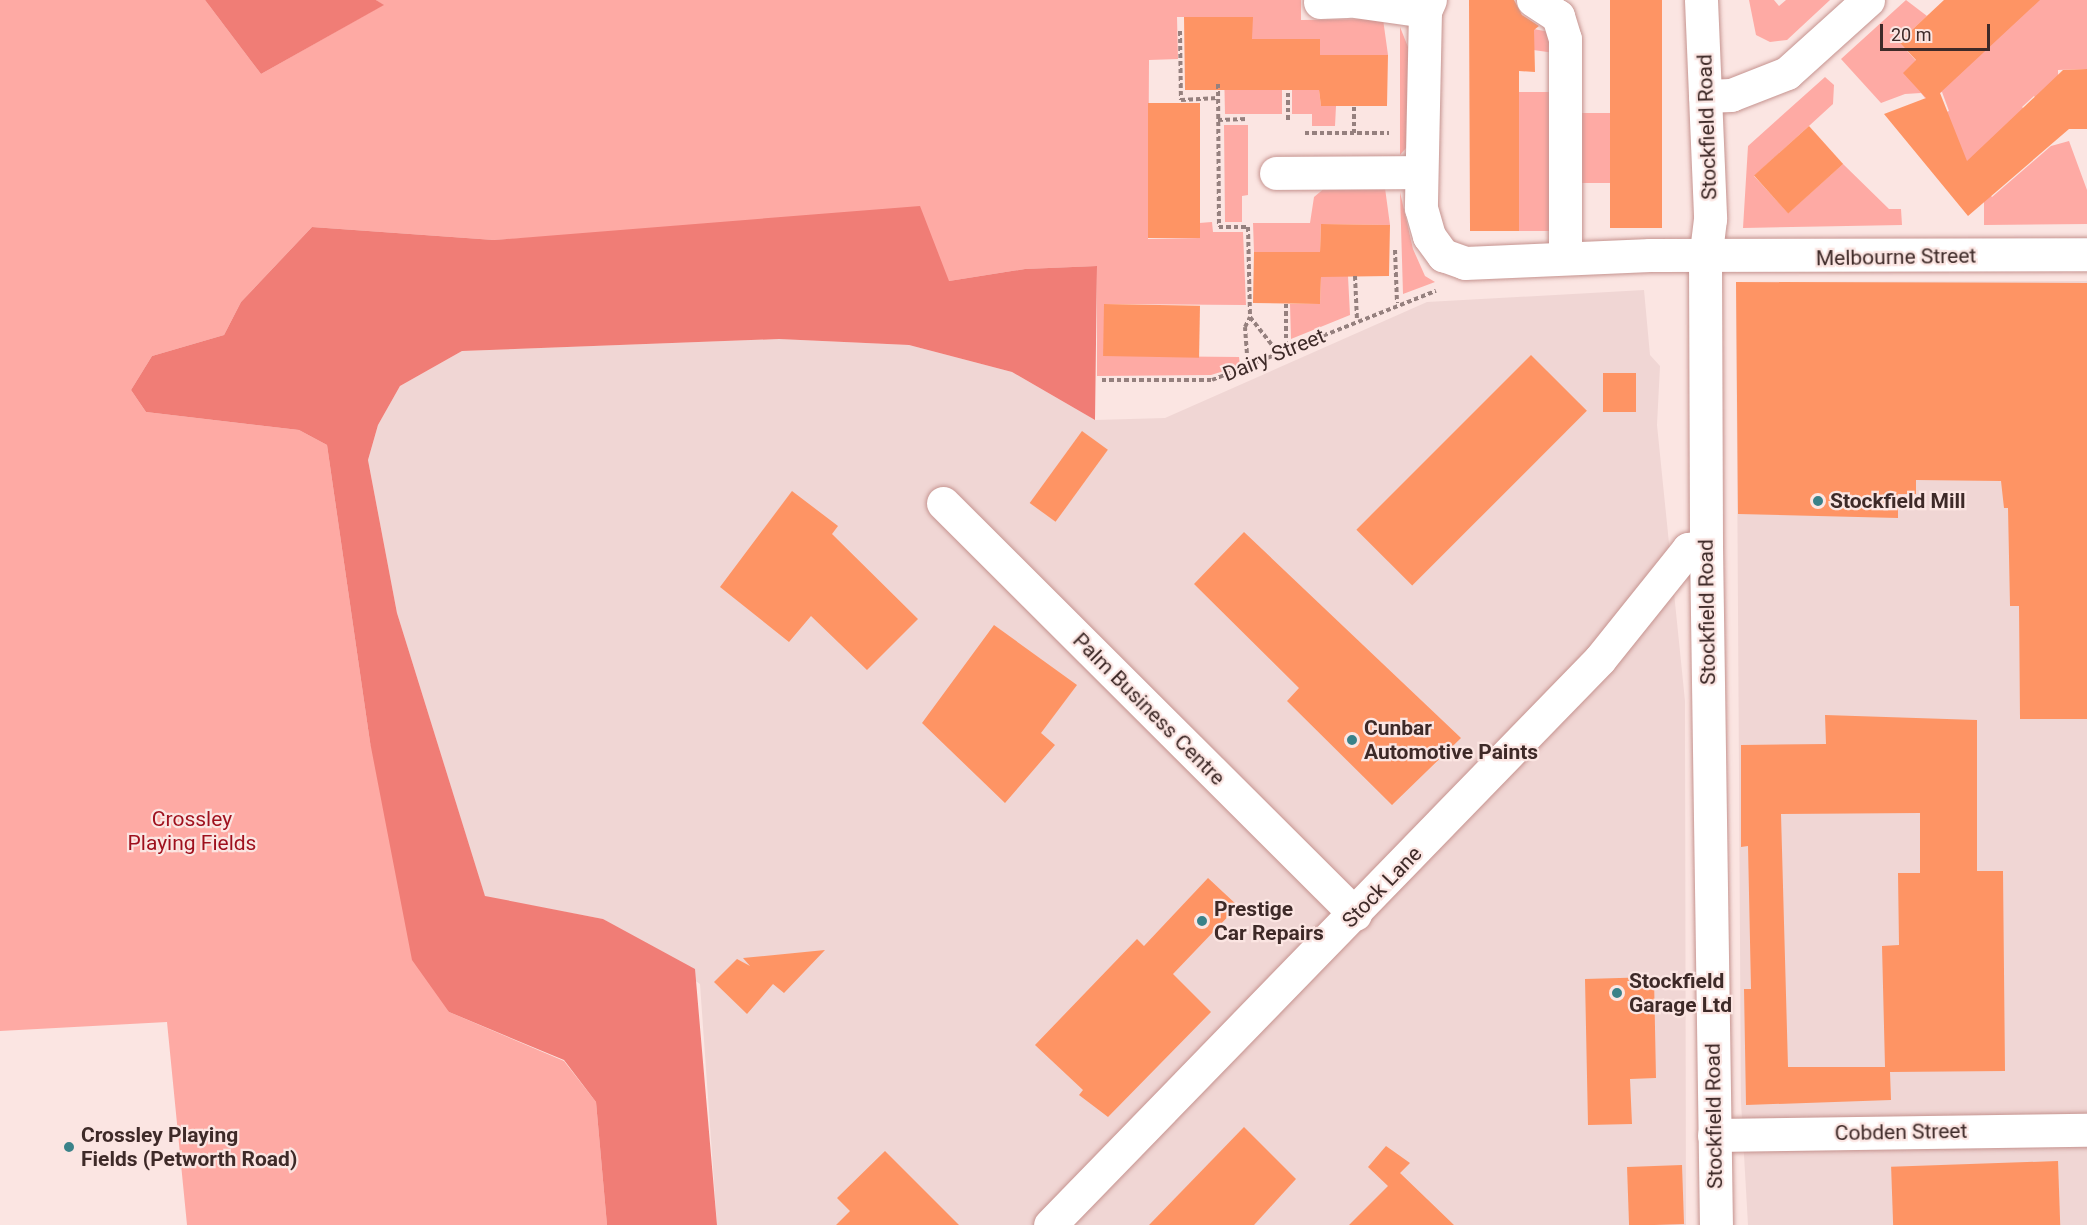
<!DOCTYPE html>
<style>
body{margin:0}
#map{position:relative;width:2087px;height:1225px;overflow:hidden;background:#fbe5e2;font-family:Roboto,sans-serif}
div>[style]{position:absolute}
.built>*{inset:0;background:#f0d6d4}
.green>*{inset:0;background:#feaaa4;transform-origin:0 0}
.forest>*{inset:0;background:#f07d76}
.building>*{inset:0;background:#fe9464;transform-origin:0 0}
.path>*{height:4px;margin-top:-2px;transform-origin:0;background:repeating-linear-gradient(90deg,#95807e 0 4.5px,transparent 0 7.5px)}
.roads{filter:drop-shadow(0 0 2px #c5938f) drop-shadow(0 0 2px #c5938f)}
.minor>*{height:33px;margin:-16.5px;padding:0 16.5px;transform-origin:16.5px;border-radius:16.5px;background:#fff}
.dots>*{width:16px;height:16px;translate:-50% -50%;box-sizing:border-box;border:3px solid #fbe5e2;border-radius:50%}
span{translate:-50% -50%;white-space:nowrap;text-align:center;line-height:1.15;-webkit-text-stroke:4.5px #fbe5e2;paint-order:stroke}
.street-label{font-size:21px;color:#3e2a28}
.poi-label{font-size:21px;color:#3e2a28;font-weight:700}
.left{translate:0 -50%;text-align:left}
.park-label{font-size:21px;color:#9f101d}
.scale{position:absolute;left:1880px;top:24px;width:110px;height:27px;box-sizing:border-box;border:3px solid #3e2a28;border-top:0;padding-left:8px;font-size:18px;line-height:21px;white-space:nowrap;color:#3e2a28;-webkit-text-stroke:4px #fbe5e2;paint-order:stroke}
</style>
<div id="map">
<div class="built">
<i style="clip-path:polygon(2087px 281px,2087px 1225px,1748px 1225px,1741px 1102px,1736px 282px)"></i>
<i style="clip-path:polygon(1644px 290px,1650px 355px,1660px 366px,1657px 425px,1685px 701px,1686px 1225px,717px 1225px,700px 984px,603px 919px,485px 897px,397px 613px,368px 460px,378px 425px,400px 386px,462px 351px,779px 339px,909px 345px,1012px 372px,1095px 420px,1165px 418px,1427px 302px)"></i>
</div>
<div class="green">
<i style="clip-path:polygon(0 0,205px 0,261px 74px,383px 5px,376px 0,1301px 0,1301px 20px,1383px 19px,1388px 55px,1320px 55px,1319px 39px,1252px 39px,1252px 17px,1177px 17px,1178px 59px,1149px 60px,1148px 239px,1199px 238px,1199px 223px,1212px 222px,1213px 232px,1243px 232px,1246px 305px,1105px 304px,1137px 356px,1239px 357px,1240px 366px,1211px 375px,1097px 376px,1097px 266px,1025px 269px,949px 281px,677px 229px,494px 240px,312px 227px,241px 302px,224px 335px,152px 356px,131px 390px,146px 412px,299px 430px,327px 445px,370px 742px,449px 1012px,564px 1061px,596px 1102px,607px 1225px,187px 1225px,167px 1022px,0 1031px)"></i>
<i style="clip-path:polygon(1749px 0,1774px 0,1779px 6px,1786px 0,1830px 0,1787px 40px,1770px 42px,1756px 35px)"></i>
<i style="clip-path:polygon(1906px 0,1927px 16px,1899px 42px,1929px 75px,2009px 0,2087px 0,2087px 69px,2058px 70px,2059px 114px,2050px 114px,2034px 96px,2022px 107px,2038px 124px,1964px 164px,1992px 197px,2051px 146px,2069px 141px,2087px 190px,2087px 224px,1984px 225px,1984px 197px,1920px 123px,1949px 111px,1942px 92px,1925px 98px,1921px 93px,1905px 94px,1881px 103px,1841px 59px)"></i>
<i style="clip-path:polygon(1519px 26px,1554px 33px,1555px 53px,1519px 48px)"></i>
<i style="clip-path:polygon(1400px 27px,1408px 47px,1406px 148px,1400px 155px)"></i>
<i style="clip-path:polygon(1224px 69px,1282px 90px,1282px 114px,1225px 114px)"></i>
<i style="clip-path:polygon(1825px 77px,1834px 85px,1833px 104px,1754px 176px,1788px 213px,1843px 164px,1889px 209px,1901px 209px,1902px 225px,1743px 228px,1748px 146px)"></i>
<i style="clip-path:polygon(1292px 90px,1319px 90px,1321px 106px,1336px 106px,1335px 126px,1312px 126px,1312px 114px,1292px 114px)"></i>
<i style="left:1519px;top:92px;width:37px;height:139px"></i>
<i style="left:1573px;top:113px;width:39px;height:70px"></i>
<i style="clip-path:polygon(1224px 125px,1248px 125px,1248px 195px,1242px 196px,1242px 222px,1225px 222px)"></i>
<i style="clip-path:polygon(1326px 187px,1385px 188px,1390px 225px,1321px 224px,1320px 252px,1254px 252px,1253px 223px,1310px 223px,1314px 197px)"></i>
<i style="clip-path:polygon(1400px 192px,1413px 249px,1425px 276px,1435px 282px,1403px 294px)"></i>
<i style="clip-path:polygon(1321px 276px,1348px 276px,1350px 315px,1291px 339px,1290px 304px,1320px 304px)"></i>
</div>
<div class="forest">
<i style="clip-path:polygon(205px 0,376px 0,384px 5px,261px 74px)"></i>
<i style="clip-path:polygon(920px 206px,949px 281px,1025px 269px,1097px 266px,1095px 420px,1012px 372px,909px 345px,779px 339px,462px 351px,400px 386px,378px 425px,368px 460px,397px 613px,485px 896px,603px 919px,695px 969px,717px 1225px,607px 1225px,596px 1102px,564px 1060px,449px 1012px,412px 960px,370px 742px,327px 445px,299px 430px,146px 412px,131px 390px,152px 356px,224px 335px,241px 302px,312px 227px,494px 240px)"></i>
</div>
<div class="building">
<i style="clip-path:polygon(1469px 0,1514px 0,1522px 15px,1539px 26px,1534px 30px,1535px 72px,1519px 71px,1519px 231px,1470px 231px)"></i>
<i style="left:1610px;top:0;width:52px;height:228px"></i>
<i style="clip-path:polygon(1944px 0,2040px 0,1940px 93px,1967px 161px,2063px 70px,2087px 69px,2087px 129px,2069px 129px,1968px 216px,1884px 114px,1926px 98px,1903px 73px,1916px 60px,1899px 42px)"></i>
<i style="clip-path:polygon(1184px 17px,1253px 17px,1252px 39px,1320px 39px,1320px 55px,1388px 55px,1387px 106px,1321px 106px,1319px 90px,1185px 90px)"></i>
<i style="left:1200px;top:103px;width:135px;height:52px;rotate:90deg"></i>
<i style="left:1809px;top:126px;width:51px;height:74px;rotate:48deg"></i>
<i style="clip-path:polygon(1321px 224px,1390px 225px,1389px 276px,1321px 277px,1320px 304px,1253px 303px,1254px 252px,1320px 252px)"></i>
<i style="clip-path:polygon(1736px 282px,2087px 283px,2087px 719px,2020px 719px,2019px 606px,2010px 606px,2008px 508px,2004px 508px,2001px 481px,1916px 480px,1916px 494px,1898px 494px,1898px 518px,1738px 514px)"></i>
<i style="left:1104px;top:304px;width:96px;height:52px;rotate:1deg"></i>
<i style="left:1531px;top:355px;width:79px;height:247px;rotate:45deg"></i>
<i style="left:1603px;top:373px;width:33px;height:39px"></i>
<i style="left:1082px;top:431px;width:32px;height:89px;rotate:36deg"></i>
<i style="clip-path:polygon(792px 491px,838px 526px,832px 534px,918px 619px,867px 670px,811px 616px,789px 642px,720px 587px)"></i>
<i style="clip-path:polygon(1244px 532px,1461px 738px,1392px 805px,1287px 701px,1299px 688px,1194px 584px)"></i>
<i style="clip-path:polygon(994px 625px,1077px 685px,1041px 733px,1055px 745px,1005px 803px,922px 723px)"></i>
<i style="clip-path:polygon(evenodd,1825px 715px,1977px 720px,1977px 871px,2003px 871px,2005px 1071px,1890px 1072px,1891px 1100px,1746px 1105px,1744px 989px,1751px 989px,1748px 846px,1741px 847px,1741px 745px,1826px 744px,1825px 715px,1920px 813px,1920px 873px,1898px 873px,1899px 945px,1882px 946px,1885px 1067px,1788px 1067px,1781px 814px,1920px 813px)"></i>
<i style="clip-path:polygon(1208px 878px,1238px 906px,1173px 974px,1211px 1012px,1108px 1117px,1079px 1095px,1083px 1090px,1035px 1045px,1137px 939px,1144px 946px)"></i>
<i style="clip-path:polygon(825px 950px,784px 993px,773px 984px,747px 1014px,714px 982px,737px 959px,750px 966px,743px 958px)"></i>
<i style="clip-path:polygon(1654px 977px,1656px 1078px,1630px 1079px,1632px 1124px,1588px 1125px,1585px 979px)"></i>
<i style="clip-path:polygon(1244px 1127px,1296px 1179px,1254px 1225px,1149px 1225px)"></i>
<i style="clip-path:polygon(1386px 1146px,1410px 1163px,1400px 1173px,1454px 1225px,1349px 1225px,1388px 1186px,1368px 1167px)"></i>
<i style="clip-path:polygon(885px 1151px,959px 1225px,836px 1225px,850px 1211px,837px 1198px)"></i>
<i style="left:2058px;top:1161px;width:64px;height:167px;rotate:88deg"></i>
<i style="left:1682px;top:1165px;width:59px;height:55px;rotate:88deg"></i>
</div>
<div class="path">
<i style="left:1180px;top:31px;width:69px;rotate:89.2deg"></i>
<i style="left:1181px;top:100px;width:37px;rotate:-3deg"></i>
<i style="left:1218px;top:84px;width:143px;rotate:89.6deg"></i>
<i style="left:1219px;top:227px;width:29px"></i>
<i style="left:1248px;top:227px;width:90px;rotate:88.7deg"></i>
<i style="left:1250px;top:317px;width:47px;rotate:51.9deg"></i>
<i style="left:1354px;top:107px;width:26px;rotate:90deg"></i>
<i style="left:1218px;top:120px;width:29px;rotate:-2deg"></i>
<i style="left:1288px;top:120px;width:30px;rotate:-90deg"></i>
<i style="left:1305px;top:133px;width:84px"></i>
<i style="left:1395px;top:250px;width:53px;rotate:87.8deg"></i>
<i style="left:1355px;top:276px;width:44px;rotate:87.4deg"></i>
<i style="left:1286px;top:304px;width:47px;rotate:90deg"></i>
<i style="left:1248px;top:368px;width:41px;rotate:-94.2deg"></i>
<i style="left:1245px;top:327px;width:11px;rotate:-63deg"></i>
<i style="left:1102px;top:380px;width:110px"></i>
<i style="left:1212px;top:380px;width:241px;rotate:-21.7deg"></i>
</div>
<div class="roads">
<div class="minor">
<i style="left:1347px;top:0;width:79px;rotate:8deg"></i>
<i style="left:1425px;top:11px;width:12px;rotate:-66deg"></i>
<i style="left:1533px;top:0;width:30px;rotate:33deg"></i>
<i style="left:1558px;top:16px;width:24px;rotate:73deg"></i>
<i style="left:1565px;top:39px;width:217px;rotate:90deg"></i>
<i style="left:1701px;top:0;width:219px;rotate:87.6deg"></i>
<i style="left:1710px;top:219px;width:38px;rotate:97deg"></i>
<i style="left:1705px;top:257px;width:289px;rotate:89.8deg"></i>
<i style="left:1706px;top:546px;width:679px;rotate:89.16deg"></i>
<i style="left:1320px;top:2px;width:27px;rotate:-2deg"></i>
<i style="left:1425px;top:11px;width:197px;rotate:91.2deg"></i>
<i style="left:1421px;top:208px;width:29px;rotate:74deg"></i>
<i style="left:1429px;top:236px;width:24px;rotate:54deg"></i>
<i style="left:1443px;top:255px;width:23px;rotate:20deg"></i>
<i style="left:1465px;top:263px;width:185px;rotate:-2.5deg"></i>
<i style="left:1650px;top:255px;width:437px;rotate:-0.1deg"></i>
<i style="left:1705px;top:96px;width:26px;rotate:-2deg"></i>
<i style="left:1731px;top:95px;width:60px;rotate:-21.4deg"></i>
<i style="left:1787px;top:73px;width:109px;rotate:-42deg"></i>
<i style="left:1276px;top:173px;width:144px;rotate:-0.4deg"></i>
<i style="left:943px;top:503px;width:582px;rotate:44.93deg"></i>
<i style="left:1714px;top:1135px;width:373px;rotate:-0.8deg"></i>
<i style="left:1050px;top:1225px;width:789px;rotate:-45.82deg"></i>
<i style="left:1600px;top:659px;width:141px;rotate:-51.3deg"></i>
<i style="left:1688px;top:549px;width:18px;rotate:-9deg"></i>
</div>
</div>
<div class="dots">
<i style="left:1818px;top:501px;background:#3a8289"></i>
<i style="left:1352px;top:740px;background:#3a8289"></i>
<i style="left:1202px;top:921px;background:#3a8289"></i>
<i style="left:1617px;top:993px;background:#3a8289"></i>
<i style="left:69px;top:1147px;background:#3a8289"></i>
</div>
<div class="street-label">
<span style="left:1707px;top:127px;rotate:-92deg">Stockfield Road</span>
<span style="left:1896px;top:257px;rotate:-1deg">Melbourne Street</span>
<span style="left:1274px;top:355px;rotate:-22deg">Dairy Street</span>
<span style="left:1707px;top:612px;rotate:-91deg">Stockfield Road</span>
<span style="left:1149px;top:709px;rotate:45deg">Palm Business Centre</span>
<span style="left:1382px;top:887px;rotate:-46deg">Stock Lane</span>
<span style="left:1714px;top:1116px;rotate:-91deg">Stockfield Road</span>
<span style="left:1901px;top:1132px;rotate:-1deg">Cobden Street</span>
</div>
<div class="poi-label">
<span class="left" style="left:1830px;top:501px">Stockfield Mill</span>
<span class="left" style="left:1364px;top:740px">Cunbar<br>Automotive Paints</span>
<span class="left" style="left:1214px;top:921px">Prestige<br>Car Repairs</span>
<span class="left" style="left:1629px;top:993px">Stockfield<br>Garage Ltd</span>
<span class="left" style="left:81px;top:1147px">Crossley Playing<br>Fields (Petworth Road)</span>
</div>
<div class="park-label">
<span style="left:192px;top:831px">Crossley<br>Playing Fields</span>
</div>
<div class="scale">20 m</div>
</div>
